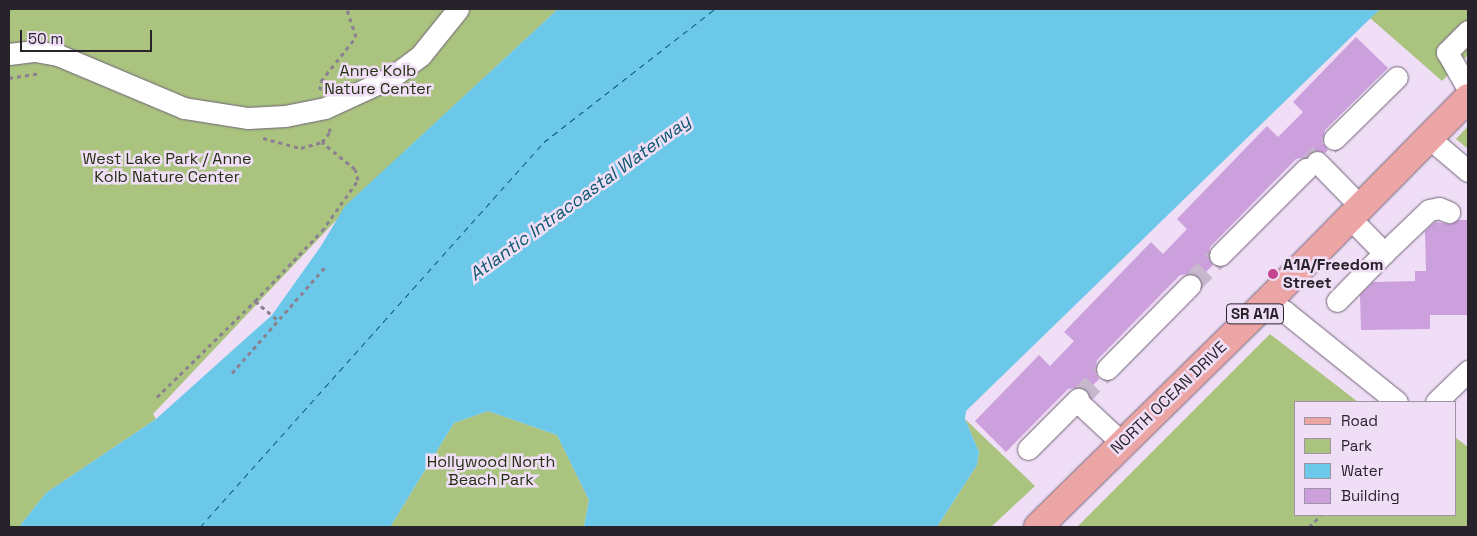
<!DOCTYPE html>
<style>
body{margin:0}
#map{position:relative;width:1477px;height:536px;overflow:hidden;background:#efdef6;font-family:"Space Grotesk",sans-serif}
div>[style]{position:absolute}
.green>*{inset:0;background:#aac480}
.water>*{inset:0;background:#6bc8e8}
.ferry>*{height:1px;margin-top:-0.5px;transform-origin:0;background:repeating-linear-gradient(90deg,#0a5970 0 6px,transparent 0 11px)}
.building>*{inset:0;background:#cc9fdd}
.minor-tunnel>*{height:21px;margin-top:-10.5px;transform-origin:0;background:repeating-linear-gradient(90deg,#c7b8cd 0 21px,transparent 0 32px)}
.path>*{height:3px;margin-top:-1.5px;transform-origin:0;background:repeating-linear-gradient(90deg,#8b8090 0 4px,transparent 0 8px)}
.roads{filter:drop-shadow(0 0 1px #726378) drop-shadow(0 0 1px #726378)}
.minor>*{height:21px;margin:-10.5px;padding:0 10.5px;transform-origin:10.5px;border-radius:10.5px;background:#fff}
.major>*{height:28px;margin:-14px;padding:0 14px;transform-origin:14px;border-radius:14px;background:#eca5a5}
.dots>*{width:14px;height:14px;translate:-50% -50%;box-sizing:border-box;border:2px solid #efdef6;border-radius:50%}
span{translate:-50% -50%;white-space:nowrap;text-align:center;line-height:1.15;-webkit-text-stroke:5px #efdef6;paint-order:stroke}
.shield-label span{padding:1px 4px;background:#efdef6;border:1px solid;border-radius:4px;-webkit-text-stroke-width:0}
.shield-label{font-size:15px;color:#28222a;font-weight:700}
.park-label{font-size:16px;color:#252f11}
.poi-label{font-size:16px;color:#28222a;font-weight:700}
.left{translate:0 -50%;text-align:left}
.street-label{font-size:16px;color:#28222a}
.water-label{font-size:18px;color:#0a5970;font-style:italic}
.frame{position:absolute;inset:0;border:10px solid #28222a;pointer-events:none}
.legend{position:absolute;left:1294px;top:401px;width:162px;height:115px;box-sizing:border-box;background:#efdef6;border:1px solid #9f93a4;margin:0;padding:6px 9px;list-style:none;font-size:15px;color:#28222a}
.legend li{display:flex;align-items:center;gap:10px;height:25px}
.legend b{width:25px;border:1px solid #9f93a4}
.scale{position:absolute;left:20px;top:30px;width:132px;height:22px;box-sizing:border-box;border:2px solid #28222a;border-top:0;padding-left:6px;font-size:15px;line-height:18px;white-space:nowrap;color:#28222a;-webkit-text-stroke:4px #efdef6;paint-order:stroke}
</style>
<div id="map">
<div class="green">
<i style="clip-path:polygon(9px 9px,558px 9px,376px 178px,153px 414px,156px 419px,46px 493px,19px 527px,9px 527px)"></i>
<i style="clip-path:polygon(1380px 9px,1468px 9px,1468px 55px,1442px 81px,1370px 18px)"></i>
<i style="clip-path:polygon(1468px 126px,1468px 149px,1456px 139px)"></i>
<i style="clip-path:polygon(1270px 334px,1358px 402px,1296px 402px,1296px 515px,1456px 515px,1456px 438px,1468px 447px,1468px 527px,1077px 527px)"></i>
<i style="clip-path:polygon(488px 411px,557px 435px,589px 500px,584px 527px,390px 527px,454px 423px)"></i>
<i style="clip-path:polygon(965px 419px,1035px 486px,991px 527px,937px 527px,977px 465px,979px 452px)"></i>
</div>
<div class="water">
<i style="clip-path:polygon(558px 9px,1380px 9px,966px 411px,965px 419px,979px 452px,977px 465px,937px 527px,584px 527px,589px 500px,557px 435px,488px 411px,454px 423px,390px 527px,19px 527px,46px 493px,156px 419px,272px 315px,321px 246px,345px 206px)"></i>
</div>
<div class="ferry">
<i style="left:200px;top:527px;width:516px;rotate:-48.22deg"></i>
<i style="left:544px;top:142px;width:217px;rotate:-37.9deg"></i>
</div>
<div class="building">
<i style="clip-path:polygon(1356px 37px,1388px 68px,1325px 130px,1322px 142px,1328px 150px,1325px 153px,1313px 150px,1306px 157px,1296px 159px,1210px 247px,1208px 258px,1213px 265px,1200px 278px,1193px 273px,1180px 275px,1097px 360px,1095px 372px,1099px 379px,1087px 391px,1081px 387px,1068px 389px,1006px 452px,975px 421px,1039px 355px,1050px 366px,1074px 341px,1064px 332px,1151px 242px,1163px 254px,1187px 229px,1177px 219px,1267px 126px,1278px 137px,1303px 112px,1293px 102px)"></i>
<i style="clip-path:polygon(1458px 220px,1468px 220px,1468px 315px,1430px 315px,1430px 329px,1361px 330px,1360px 295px,1373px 282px,1415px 281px,1415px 271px,1426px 271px,1425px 231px,1435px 222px,1450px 224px)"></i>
</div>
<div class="minor-tunnel">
<i style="left:1306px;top:169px;width:41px;rotate:-47deg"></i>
<i style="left:1190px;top:285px;width:42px;rotate:-45deg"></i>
<i style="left:1078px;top:399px;width:42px;rotate:-46deg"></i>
</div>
<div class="path">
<i style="left:9px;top:78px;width:30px;rotate:-9deg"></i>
<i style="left:320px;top:90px;width:9px;rotate:-84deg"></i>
<i style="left:321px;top:81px;width:56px;rotate:-51.5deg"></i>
<i style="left:356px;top:37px;width:29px;rotate:-108deg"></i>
<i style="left:263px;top:138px;width:39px;rotate:15deg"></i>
<i style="left:301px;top:148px;width:22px;rotate:-16deg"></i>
<i style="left:255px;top:301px;width:31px;rotate:40deg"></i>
<i style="left:232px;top:373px;width:141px;rotate:-48.7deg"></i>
<i style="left:157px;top:397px;width:137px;rotate:-44.4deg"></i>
<i style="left:255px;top:301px;width:97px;rotate:-46.3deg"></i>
<i style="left:322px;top:231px;width:62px;rotate:-54.8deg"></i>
<i style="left:358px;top:180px;width:11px;rotate:-105deg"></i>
<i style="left:355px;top:169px;width:43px;rotate:-140.7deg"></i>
<i style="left:322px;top:142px;width:13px;rotate:-51deg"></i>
<i style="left:330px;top:132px;width:7px;rotate:-98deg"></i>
<i style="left:1309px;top:527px;width:17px;rotate:-45deg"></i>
</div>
<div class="roads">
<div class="minor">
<i style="left:1468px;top:31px;width:30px;rotate:135deg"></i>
<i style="left:1447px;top:52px;width:43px;rotate:60.4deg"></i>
<i style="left:9px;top:54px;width:26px;rotate:-7deg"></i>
<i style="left:35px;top:51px;width:23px;rotate:10deg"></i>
<i style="left:58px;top:55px;width:137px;rotate:22.8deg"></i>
<i style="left:184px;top:108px;width:65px;rotate:8.9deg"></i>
<i style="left:248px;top:118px;width:37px;rotate:-3deg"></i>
<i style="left:285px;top:116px;width:41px;rotate:-11.3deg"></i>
<i style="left:325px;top:108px;width:74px;rotate:-24.8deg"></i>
<i style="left:392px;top:77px;width:36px;rotate:-37deg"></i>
<i style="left:421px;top:55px;width:59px;rotate:-51.2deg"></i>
<i style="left:1429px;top:138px;width:51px;rotate:40.2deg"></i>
<i style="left:1334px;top:139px;width:88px;rotate:-44.5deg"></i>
<i style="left:1317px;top:162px;width:63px;rotate:45.6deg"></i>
<i style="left:1350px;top:218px;width:49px;rotate:45.8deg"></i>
<i style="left:1384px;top:253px;width:62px;rotate:-43.7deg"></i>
<i style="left:1429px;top:210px;width:10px;rotate:-11deg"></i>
<i style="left:1439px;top:208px;width:11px;rotate:22deg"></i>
<i style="left:1220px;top:255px;width:122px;rotate:-45deg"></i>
<i style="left:1337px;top:301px;width:67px;rotate:-45.6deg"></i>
<i style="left:1265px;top:304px;width:20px;rotate:20deg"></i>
<i style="left:1284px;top:311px;width:145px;rotate:38.8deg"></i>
<i style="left:1107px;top:369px;width:118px;rotate:-45.3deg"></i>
<i style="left:1077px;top:401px;width:62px;rotate:43deg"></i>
<i style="left:1436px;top:402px;width:45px;rotate:-44.1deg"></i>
<i style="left:1028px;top:449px;width:71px;rotate:-45deg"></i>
</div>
<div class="major">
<i style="left:1038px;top:527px;width:318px;rotate:-44.5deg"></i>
<i style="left:1265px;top:304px;width:289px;rotate:-45.4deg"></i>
</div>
</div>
<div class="dots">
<i style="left:1273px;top:274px;background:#c44490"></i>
</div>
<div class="shield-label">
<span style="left:1255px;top:314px">SR A1A</span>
</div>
<div class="park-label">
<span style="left:378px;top:80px">Anne Kolb<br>Nature Center</span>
<span style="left:167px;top:168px">West Lake Park / Anne<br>Kolb Nature Center</span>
<span style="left:491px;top:471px">Hollywood North<br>Beach Park</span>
</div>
<div class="poi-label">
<span class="left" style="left:1283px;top:274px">A1A/Freedom<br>Street</span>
</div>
<div class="street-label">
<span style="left:1169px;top:398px;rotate:-44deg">NORTH OCEAN DRIVE</span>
</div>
<div class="water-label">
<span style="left:580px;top:198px;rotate:-36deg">Atlantic Intracoastal Waterway</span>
</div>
<div class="frame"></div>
<ul class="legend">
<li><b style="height:6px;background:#eca5a5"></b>Road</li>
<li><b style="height:14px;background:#aac480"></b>Park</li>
<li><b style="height:14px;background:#6bc8e8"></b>Water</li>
<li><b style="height:14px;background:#cc9fdd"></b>Building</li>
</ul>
<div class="scale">50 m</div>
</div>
